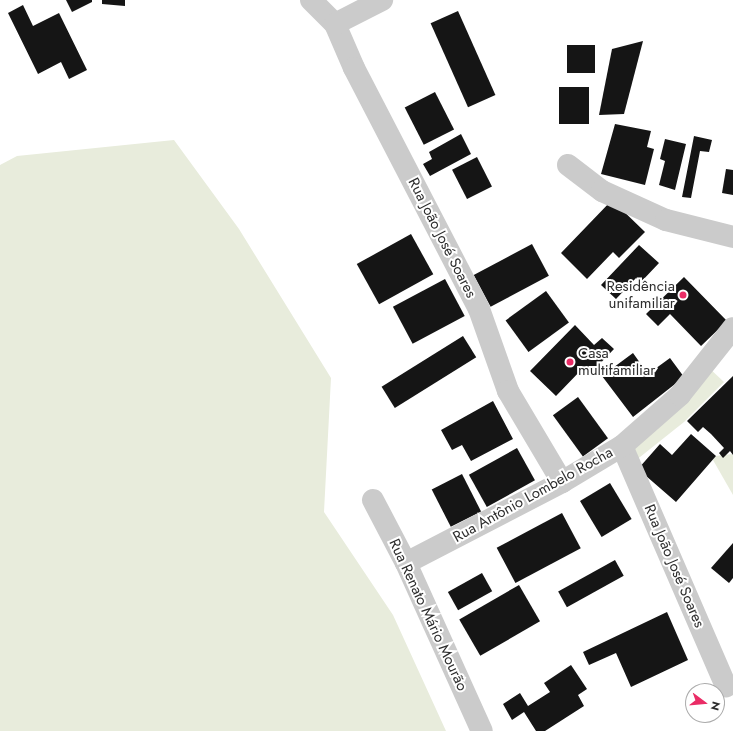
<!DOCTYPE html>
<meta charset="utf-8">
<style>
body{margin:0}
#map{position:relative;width:733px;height:731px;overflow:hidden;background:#fff;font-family:Jost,sans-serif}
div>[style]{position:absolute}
.green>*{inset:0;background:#e8ecdc}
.building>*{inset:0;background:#151515;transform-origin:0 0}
.minor>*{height:22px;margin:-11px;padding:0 11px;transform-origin:11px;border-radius:11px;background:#cbcbcb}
.dots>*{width:11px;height:11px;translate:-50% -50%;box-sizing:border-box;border:2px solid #fff;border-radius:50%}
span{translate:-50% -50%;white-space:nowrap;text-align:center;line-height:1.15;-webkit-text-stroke:4px #fff;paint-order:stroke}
.street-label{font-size:15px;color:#2e2e2e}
.poi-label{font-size:15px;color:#2e2e2e}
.right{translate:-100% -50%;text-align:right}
.left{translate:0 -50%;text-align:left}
.north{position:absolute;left:685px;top:683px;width:40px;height:40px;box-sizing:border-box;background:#fff;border:1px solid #ababab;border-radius:50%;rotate:106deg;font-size:11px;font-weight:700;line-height:16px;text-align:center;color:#2e2e2e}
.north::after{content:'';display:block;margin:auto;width:14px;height:18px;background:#ea2c66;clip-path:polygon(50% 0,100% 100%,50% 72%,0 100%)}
</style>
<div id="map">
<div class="green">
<i style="clip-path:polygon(174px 140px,239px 229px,331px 378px,324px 512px,393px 615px,446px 731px,0 731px,0 165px,17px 156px)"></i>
<i style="clip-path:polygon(707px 366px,724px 382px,684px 422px,635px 461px,634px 441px)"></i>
<i style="clip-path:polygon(732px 454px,733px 455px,733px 495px,713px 460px,716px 456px)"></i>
</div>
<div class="building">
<i style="clip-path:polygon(66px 0,92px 0,92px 2px,72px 12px)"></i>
<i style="clip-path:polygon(102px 0,125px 0,125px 6px,102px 4px)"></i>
<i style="clip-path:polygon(23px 5px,33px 26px,59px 13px,87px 70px,69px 79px,61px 62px,38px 74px,8px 13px)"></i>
<i style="left:458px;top:11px;width:92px;height:30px;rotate:66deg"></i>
<i style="clip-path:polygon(643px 41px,624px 114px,599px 115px,612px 49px)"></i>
<i style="left:567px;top:45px;width:28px;height:28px"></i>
<i style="left:559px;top:87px;width:30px;height:37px"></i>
<i style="left:435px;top:92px;width:42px;height:34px;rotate:63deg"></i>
<i style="clip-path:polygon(615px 124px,651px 131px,647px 147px,654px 149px,645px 185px,601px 174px)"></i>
<i style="clip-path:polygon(461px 134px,471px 154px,430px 176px,423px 164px,432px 159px,429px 152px)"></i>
<i style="clip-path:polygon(694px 136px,712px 140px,709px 152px,700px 151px,691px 198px,682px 197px)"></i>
<i style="clip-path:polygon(665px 139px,686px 144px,675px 190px,659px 185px,665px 161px,660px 159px)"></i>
<i style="left:477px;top:157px;width:33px;height:28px;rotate:63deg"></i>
<i style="clip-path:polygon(726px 169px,733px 170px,733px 195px,722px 193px)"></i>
<i style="clip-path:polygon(612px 200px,645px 232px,619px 258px,613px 252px,587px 279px,561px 253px)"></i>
<i style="left:411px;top:234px;width:46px;height:62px;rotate:61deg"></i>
<i style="left:532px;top:244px;width:36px;height:66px;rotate:62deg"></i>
<i style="clip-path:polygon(639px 245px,659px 263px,641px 282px,636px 278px,616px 299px,601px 285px)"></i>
<i style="clip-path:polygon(684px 277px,727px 321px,701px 346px,670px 314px,658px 326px,646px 314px)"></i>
<i style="left:445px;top:279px;width:42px;height:59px;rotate:62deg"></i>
<i style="left:546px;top:291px;width:39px;height:50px;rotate:54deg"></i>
<i style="clip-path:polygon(575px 325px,594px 345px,602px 338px,614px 349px,590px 374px,584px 367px,556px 396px,530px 371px)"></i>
<i style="left:463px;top:336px;width:25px;height:96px;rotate:58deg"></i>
<i style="clip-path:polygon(633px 353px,648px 374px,670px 358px,684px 377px,633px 417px,602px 376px)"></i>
<i style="clip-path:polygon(733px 376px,733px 455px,730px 451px,723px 458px,719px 453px,724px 448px,711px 434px,703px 427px,698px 432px,687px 421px)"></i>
<i style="left:578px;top:397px;width:51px;height:31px;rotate:54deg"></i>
<i style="clip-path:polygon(493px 401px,513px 439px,471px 461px,462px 445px,452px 450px,441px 430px)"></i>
<i style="clip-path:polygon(691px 434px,716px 456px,676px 502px,638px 469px,660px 444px,672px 455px)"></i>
<i style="left:517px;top:448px;width:37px;height:55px;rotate:61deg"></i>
<i style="left:462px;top:474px;width:42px;height:34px;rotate:63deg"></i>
<i style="left:610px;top:483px;width:42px;height:35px;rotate:59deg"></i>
<i style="left:562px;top:513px;width:40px;height:74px;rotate:62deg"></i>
<i style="clip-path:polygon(733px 543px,733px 578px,729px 583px,711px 568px)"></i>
<i style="left:615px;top:560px;width:18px;height:65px;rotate:61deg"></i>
<i style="left:482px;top:573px;width:21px;height:39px;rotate:61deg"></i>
<i style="left:519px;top:585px;width:42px;height:69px;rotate:60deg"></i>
<i style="clip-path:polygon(667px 612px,688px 660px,631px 687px,616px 653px,589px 665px,583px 652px)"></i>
<i style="clip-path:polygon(571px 665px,587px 689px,578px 695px,584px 706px,545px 731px,536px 731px,524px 712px,512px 720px,503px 704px,520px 693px,528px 706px,550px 692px,544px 683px)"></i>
</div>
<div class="minor">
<i style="left:311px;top:0;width:34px;rotate:45deg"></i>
<i style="left:335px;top:24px;width:48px;rotate:66.6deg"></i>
<i style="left:354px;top:68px;width:271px;rotate:62.6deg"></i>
<i style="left:479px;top:309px;width:87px;rotate:70.5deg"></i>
<i style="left:508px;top:391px;width:106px;rotate:59.3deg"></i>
<i style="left:335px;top:24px;width:53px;rotate:-27.1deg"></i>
<i style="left:568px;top:165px;width:43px;rotate:37.4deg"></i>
<i style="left:602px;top:191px;width:70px;rotate:24.4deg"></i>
<i style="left:666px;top:220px;width:69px;rotate:14.2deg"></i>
<i style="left:622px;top:446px;width:262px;rotate:66.6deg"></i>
<i style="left:373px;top:500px;width:71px;rotate:62.4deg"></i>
<i style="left:406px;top:563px;width:184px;rotate:65.7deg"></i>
<i style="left:406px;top:563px;width:176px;rotate:-27.4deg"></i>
<i style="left:562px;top:482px;width:70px;rotate:-31deg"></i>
<i style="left:622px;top:446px;width:77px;rotate:-41.3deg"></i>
<i style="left:680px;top:395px;width:85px;rotate:-51.7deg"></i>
</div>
<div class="dots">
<i style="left:683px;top:295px;background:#ea2c66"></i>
<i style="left:570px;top:362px;background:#ea2c66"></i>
</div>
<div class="street-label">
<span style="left:442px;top:238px;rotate:63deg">Rua João José Soares</span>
<span style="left:533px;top:495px;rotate:-29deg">Rua Antônio Lombelo Rocha</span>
<span style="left:674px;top:566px;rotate:67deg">Rua João José Soares</span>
<span style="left:428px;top:615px;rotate:65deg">Rua Renato Mário Mourão</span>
</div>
<div class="poi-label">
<span class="right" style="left:675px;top:295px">Residência<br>unifamiliar</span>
<span class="left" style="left:578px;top:362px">Casa<br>multifamiliar</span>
</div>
<div class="north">N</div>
</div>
